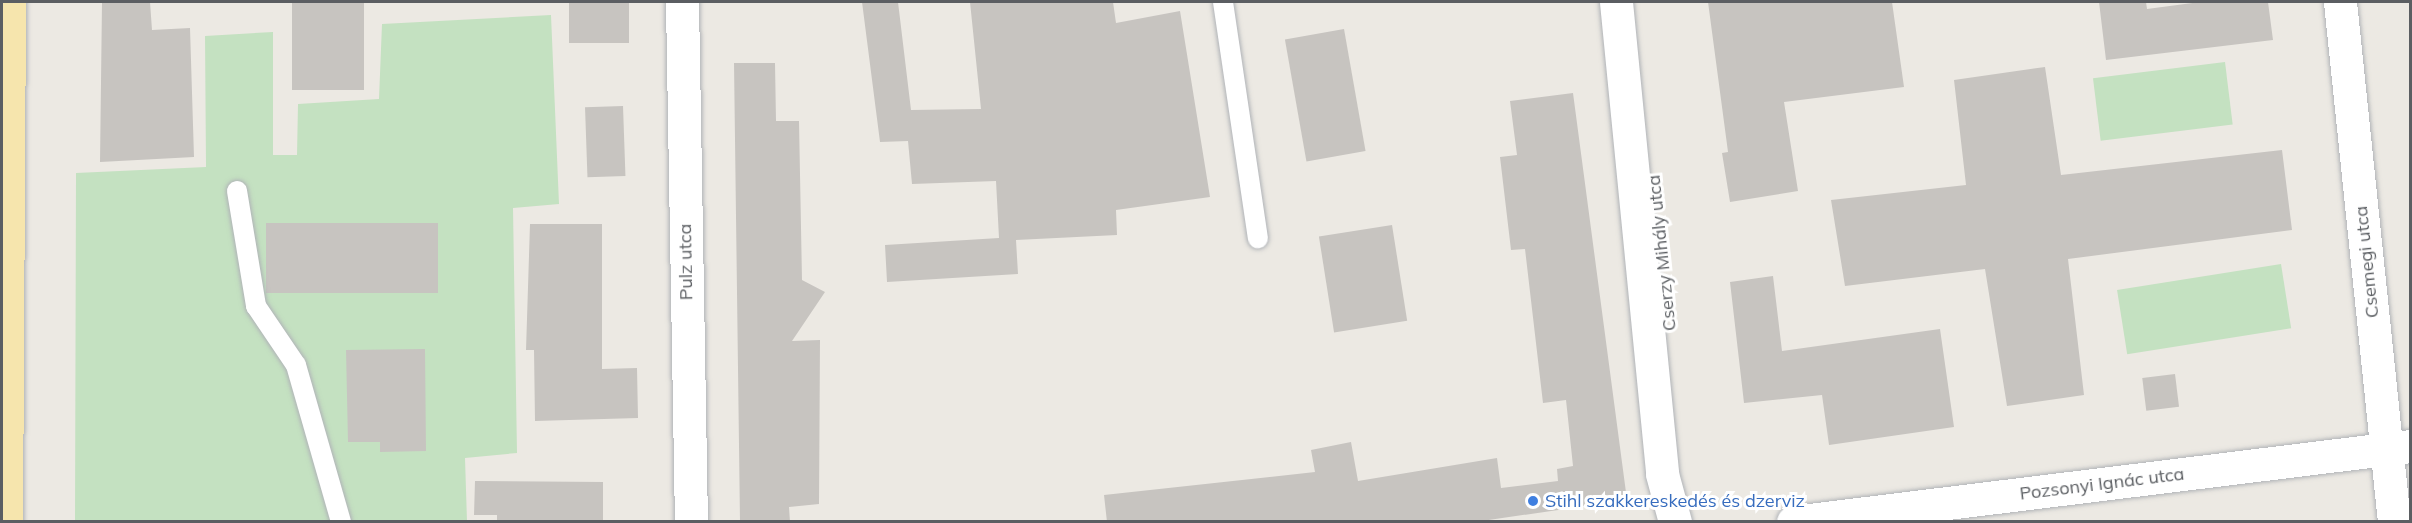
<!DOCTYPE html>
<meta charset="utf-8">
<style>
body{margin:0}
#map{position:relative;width:2412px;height:523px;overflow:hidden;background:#ece9e3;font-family:Mulish,sans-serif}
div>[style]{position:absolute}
.green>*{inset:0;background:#c4e1c1;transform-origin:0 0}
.building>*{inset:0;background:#c7c4c0;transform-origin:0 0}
.roads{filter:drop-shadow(0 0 2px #b0b3b7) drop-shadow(0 0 2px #b0b3b7)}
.service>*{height:20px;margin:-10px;padding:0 10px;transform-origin:10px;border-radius:10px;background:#fff}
.minor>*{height:33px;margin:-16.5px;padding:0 16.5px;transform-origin:16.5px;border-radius:16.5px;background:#fff}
.primary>*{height:33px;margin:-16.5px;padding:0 16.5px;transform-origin:16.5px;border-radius:16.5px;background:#f6e5ad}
.dots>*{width:16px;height:16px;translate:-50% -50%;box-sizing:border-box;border:3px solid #fff;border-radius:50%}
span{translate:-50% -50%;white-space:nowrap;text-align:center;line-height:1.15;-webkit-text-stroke:6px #fff;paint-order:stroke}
.street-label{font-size:18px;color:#5b5e62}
.shop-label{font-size:18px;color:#366cbe}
.left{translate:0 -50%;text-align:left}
.frame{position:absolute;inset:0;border:3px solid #5b5e62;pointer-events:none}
</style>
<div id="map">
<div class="green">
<i style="clip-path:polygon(551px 15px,559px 204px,513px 208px,517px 453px,465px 458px,467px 521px,75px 522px,76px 173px,206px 167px,205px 36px,273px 32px,273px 155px,297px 155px,298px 104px,379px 99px,382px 24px)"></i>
<i style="left:2225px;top:62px;width:63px;height:133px;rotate:83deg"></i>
<i style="left:2281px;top:264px;width:65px;height:166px;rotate:81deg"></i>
</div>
<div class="building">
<i style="clip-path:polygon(102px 2px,150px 2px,152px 30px,190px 28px,194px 157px,100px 162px)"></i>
<i style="left:292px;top:2px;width:72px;height:88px"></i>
<i style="left:569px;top:2px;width:60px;height:41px"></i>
<i style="clip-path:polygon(862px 2px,898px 2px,911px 110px,981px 109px,970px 2px,1113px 2px,1116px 23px,1180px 11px,1210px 197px,1116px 210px,1117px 235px,1016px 240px,1018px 274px,887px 282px,885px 245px,999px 238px,996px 181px,912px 184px,908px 141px,880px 142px)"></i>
<i style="clip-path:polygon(1708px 2px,1892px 2px,1904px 87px,1784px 102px,1798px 191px,1730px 202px,1722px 153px,1728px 152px)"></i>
<i style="clip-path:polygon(2099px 2px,2146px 2px,2147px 9px,2200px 2px,2268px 2px,2273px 40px,2106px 60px)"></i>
<i style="left:1344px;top:29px;width:124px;height:60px;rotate:80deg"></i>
<i style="clip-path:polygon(734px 63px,775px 63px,776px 121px,799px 121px,802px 280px,825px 292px,792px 341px,820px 340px,819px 504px,789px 507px,790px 522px,740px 522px)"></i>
<i style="clip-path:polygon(2045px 67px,2061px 175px,2282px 150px,2292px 230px,2068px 259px,2084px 395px,2007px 406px,1985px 269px,1845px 286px,1831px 200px,1966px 185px,1954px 80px)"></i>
<i style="clip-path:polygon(1573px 93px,1627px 500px,1475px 522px,1107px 522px,1104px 495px,1315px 472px,1311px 450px,1351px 442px,1358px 481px,1497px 458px,1501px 488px,1558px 481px,1557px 469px,1573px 466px,1566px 400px,1543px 403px,1525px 249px,1511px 250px,1500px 157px,1517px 155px,1510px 101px)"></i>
<i style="left:623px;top:106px;width:70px;height:38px;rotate:88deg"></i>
<i style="left:266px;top:223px;width:172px;height:70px"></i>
<i style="clip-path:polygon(530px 224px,602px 224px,602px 369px,637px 368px,638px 418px,535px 421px,534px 350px,526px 350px)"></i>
<i style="left:1392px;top:225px;width:97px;height:74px;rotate:81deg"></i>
<i style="clip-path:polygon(1773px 276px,1782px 351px,1940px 329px,1954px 427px,1829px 445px,1822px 395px,1744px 403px,1730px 282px)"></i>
<i style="clip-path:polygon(425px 349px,426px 451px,380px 452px,380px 442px,348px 442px,346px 350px)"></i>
<i style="left:2175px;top:374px;width:33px;height:33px;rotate:83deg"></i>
<i style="clip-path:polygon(475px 481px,603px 482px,603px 522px,497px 522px,497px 515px,474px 515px)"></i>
</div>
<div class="roads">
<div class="service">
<i style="left:1223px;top:2px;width:239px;rotate:81.6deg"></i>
<i style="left:237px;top:191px;width:117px;rotate:80.6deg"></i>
<i style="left:256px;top:306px;width:71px;rotate:55.9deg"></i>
<i style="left:296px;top:365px;width:163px;rotate:74deg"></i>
</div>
<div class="minor">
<i style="left:682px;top:2px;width:520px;rotate:89.01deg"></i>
<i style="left:1616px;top:2px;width:474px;rotate:84.4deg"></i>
<i style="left:1662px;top:474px;width:50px;rotate:74.8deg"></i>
<i style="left:2340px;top:2px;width:523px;rotate:84.07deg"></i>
<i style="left:1793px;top:522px;width:622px;rotate:-7.02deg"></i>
</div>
<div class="primary">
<i style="left:6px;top:522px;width:520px;rotate:-89.67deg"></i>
</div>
</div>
<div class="dots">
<i style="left:1533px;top:501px;background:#3f7fe0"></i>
</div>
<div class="street-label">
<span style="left:1662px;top:253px;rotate:-96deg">Cserzy Mihály utca</span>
<span style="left:686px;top:262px;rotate:-91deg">Pulz utca</span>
<span style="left:2367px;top:262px;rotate:-96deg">Csemegi utca</span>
<span style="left:2102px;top:484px;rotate:-7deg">Pozsonyi Ignác utca</span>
</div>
<div class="shop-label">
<span class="left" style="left:1545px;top:501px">Stihl szakkereskedés és dzerviz</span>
</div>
<div class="frame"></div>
</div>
